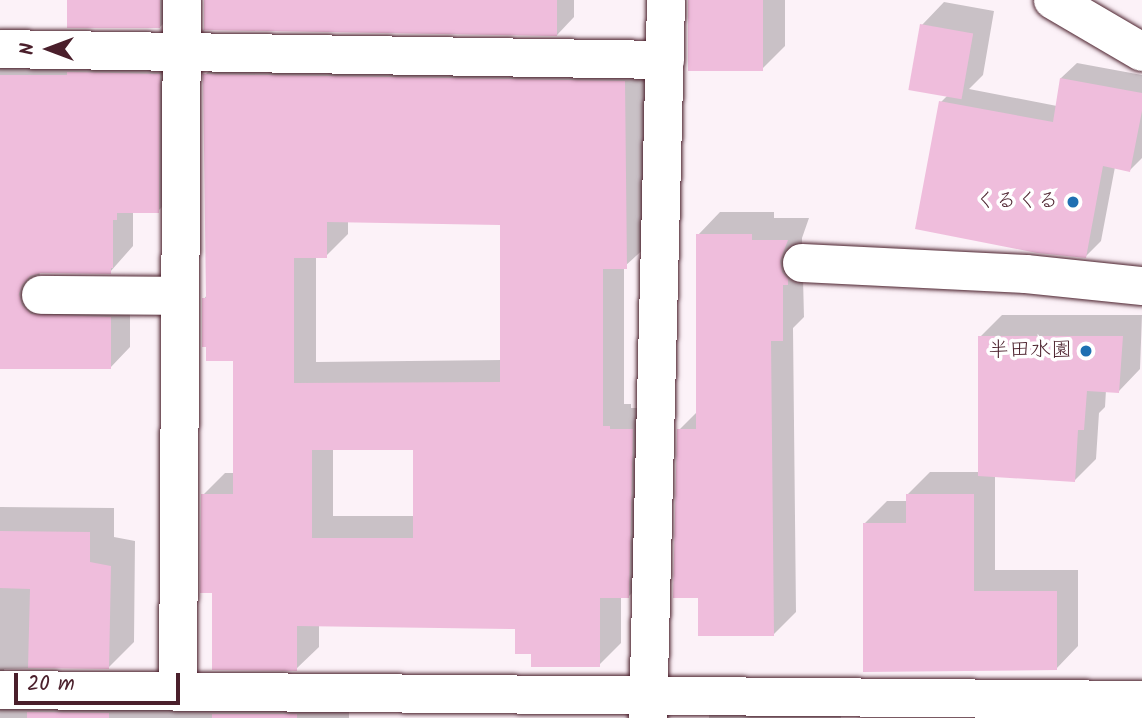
<!DOCTYPE html>
<meta charset="utf-8">
<style>
body{margin:0}
#map{position:relative;width:1142px;height:718px;overflow:hidden;background:#fcf2f8;font-family:Kalam,"Klee One",sans-serif}
div>[style]{position:absolute}
.shadow>*{inset:0;background:#0003;transform-origin:0 0}
.building>*{inset:0;background:#efbddc;transform-origin:0 0}
.roads{filter:drop-shadow(0 0 2px #4a1f2b) drop-shadow(0 0 2px #4a1f2b)}
.minor>*{height:38px;margin:-19px;padding:0 19px;transform-origin:19px;border-radius:19px;background:#fff}
.dots>*{width:19px;height:19px;translate:-50% -50%;box-sizing:border-box;border:4px solid #fff;border-radius:50%}
span{translate:-50% -50%;white-space:nowrap;text-align:center;line-height:1.15;-webkit-text-stroke:7px #fff;paint-order:stroke}
.poi-label{font-size:21px;color:#4a1f2b}
.right{translate:-100% -50%;text-align:right}
.north{position:absolute;left:14px;top:14px;width:70px;height:70px;-webkit-text-stroke:5px #fff;paint-order:stroke;rotate:270deg;font-size:19px;font-weight:700;line-height:28px;text-align:center;color:#4a1f2b}
.north::after{content:'';display:block;margin:auto;width:24px;height:32px;background:#4a1f2b;clip-path:polygon(50% 0,100% 100%,50% 72%,0 100%)}
.scale{position:absolute;left:14px;top:673px;width:166px;height:32px;box-sizing:border-box;border:4px solid #4a1f2b;border-top:0;padding-left:9px;font-size:21px;line-height:24px;white-space:nowrap;color:#4a1f2b;-webkit-text-stroke:5px #fff;paint-order:stroke}
</style>
<div id="map">
<div class="shadow">
<i style="clip-path:polygon(69px 0,182px 0,182px 5px,159px 28px)"></i>
<i style="clip-path:polygon(206px 0,574px 0,574px 17px,557px 35px)"></i>
<i style="clip-path:polygon(688px 0,785px 0,785px 46px,762px 69px)"></i>
<i style="clip-path:polygon(944px 2px,994px 11px,983px 75px,969px 89px,1057px 106px,1061px 78px,1077px 63px,1142px 75px,1142px 158px,1130px 170px,1115px 167px,1101px 241px,1086px 256px,941px 102px,948px 95px,922px 25px)"></i>
<i style="clip-path:polygon(evenodd,227px 53px,646px 60px,648px 245px,624px 267px,624px 404px,631px 404px,631px 408px,655px 408px,651px 574px,628px 597px,621px 597px,621px 643px,599px 665px,532px 652px,517px 628px,319px 625px,319px 647px,296px 669px,203px 495px,225px 473px,235px 473px,235px 359px,204px 299px,207px 295px,205px 75px,227px 53px,348px 221px,502px 223px,502px 360px,316px 362px,316px 256px,326px 256px,348px 234px,348px 221px,227px 53px,333px 448px,415px 448px,415px 516px,333px 516px,333px 448px)"></i>
<i style="clip-path:polygon(179px 54px,179px 190px,158px 211px,133px 211px,133px 246px,110px 272px,39px 271px,42px 286px,130px 298px,130px 347px,110px 368px,0 367px,0 55px)"></i>
<i style="clip-path:polygon(720px 212px,774px 212px,774px 218px,809px 218px,802px 238px,804px 317px,793px 328px,796px 612px,774px 634px,699px 597px,679px 430px,698px 411px,698px 235px)"></i>
<i style="clip-path:polygon(1002px 315px,1142px 315px,1140px 369px,1119px 391px,1106px 390px,1105px 407px,1099px 413px,1096px 459px,1074px 481px,995px 475px,995px 570px,1078px 570px,1078px 646px,1056px 669px,865px 523px,887px 501px,908px 501px,908px 494px,930px 472px,980px 472px,980px 337px)"></i>
<i style="clip-path:polygon(0 507px,114px 508px,114px 537px,135px 541px,134px 642px,109px 667px,4px 669px,5px 675px,349px 691px,349px 718px,0 718px)"></i>
<i style="left:709px;top:706px;width:132px;height:17px"></i>
</div>
<div class="building">
<i style="left:67px;top:0;width:93px;height:28px"></i>
<i style="clip-path:polygon(204px 0,557px 0,557px 36px,204px 30px)"></i>
<i style="left:688px;top:0;width:75px;height:71px"></i>
<i style="left:920px;top:24px;width:54px;height:67px;rotate:10deg"></i>
<i style="clip-path:polygon(67px 72px,160px 74px,159px 213px,117px 213px,117px 220px,113px 220px,113px 268px,111px 268px,111px 274px,41px 273px,30px 276px,22px 285px,19px 294px,22px 305px,31px 314px,111px 317px,111px 369px,0 369px,0 75px,67px 75px)"></i>
<i style="clip-path:polygon(evenodd,203px 74px,625px 81px,627px 269px,603px 269px,603px 426px,610px 426px,610px 429px,633px 429px,629px 598px,600px 598px,600px 667px,531px 667px,531px 654px,515px 654px,515px 629px,297px 626px,297px 671px,212px 670px,212px 593px,200px 593px,201px 494px,233px 494px,233px 361px,206px 361px,206px 347px,202px 347px,202px 298px,206px 298px,203px 74px,327px 222px,500px 225px,500px 382px,294px 383px,294px 258px,327px 258px,327px 222px,203px 74px,312px 450px,413px 450px,413px 538px,312px 538px,312px 450px)"></i>
<i style="clip-path:polygon(1060px 78px,1142px 93px,1142px 111px,1130px 172px,1103px 166px,1086px 258px,1037px 253px,915px 229px,939px 101px,1053px 122px)"></i>
<i style="clip-path:polygon(696px 234px,752px 234px,752px 240px,788px 240px,780px 261px,782px 272px,788px 279px,788px 285px,783px 285px,783px 341px,771px 341px,774px 636px,698px 636px,698px 598px,673px 598px,677px 429px,696px 429px)"></i>
<i style="clip-path:polygon(978px 336px,1123px 336px,1119px 393px,1087px 391px,1084px 430px,1078px 430px,1075px 482px,978px 476px)"></i>
<i style="clip-path:polygon(906px 494px,974px 494px,974px 591px,1057px 591px,1057px 670px,863px 672px,863px 523px,906px 523px)"></i>
<i style="clip-path:polygon(0 531px,90px 532px,90px 562px,111px 566px,109px 669px,28px 668px,30px 589px,0 588px)"></i>
<i style="clip-path:polygon(27px 712px,109px 713px,109px 718px,27px 718px)"></i>
<i style="left:212px;top:714px;width:85px;height:4px"></i>
</div>
<div class="roads">
<div class="minor">
<i style="left:1053px;top:0;width:103px;rotate:30.3deg"></i>
<i style="left:0;top:49px;width:665px;rotate:0.95deg"></i>
<i style="left:802px;top:263px;width:224px;rotate:2.8deg"></i>
<i style="left:1026px;top:274px;width:117px;rotate:5.9deg"></i>
<i style="left:41px;top:295px;width:139px;rotate:0.4deg"></i>
<i style="left:0;top:690px;width:1142px;rotate:0.5deg"></i>
<i style="left:178px;top:692px;width:692px;rotate:-89.67deg"></i>
<i style="left:648px;top:718px;width:718px;rotate:-88.56deg"></i>
</div>
</div>
<div class="dots">
<i style="left:1073px;top:202px;background:#1f6fb2"></i>
<i style="left:1086px;top:351px;background:#1f6fb2"></i>
</div>
<div class="poi-label">
<span class="right" style="left:1059px;top:202px">くるくる</span>
<span class="right" style="left:1072px;top:351px">半田水園</span>
</div>
<div class="north">N</div>
<div class="scale">20 m</div>
</div>
